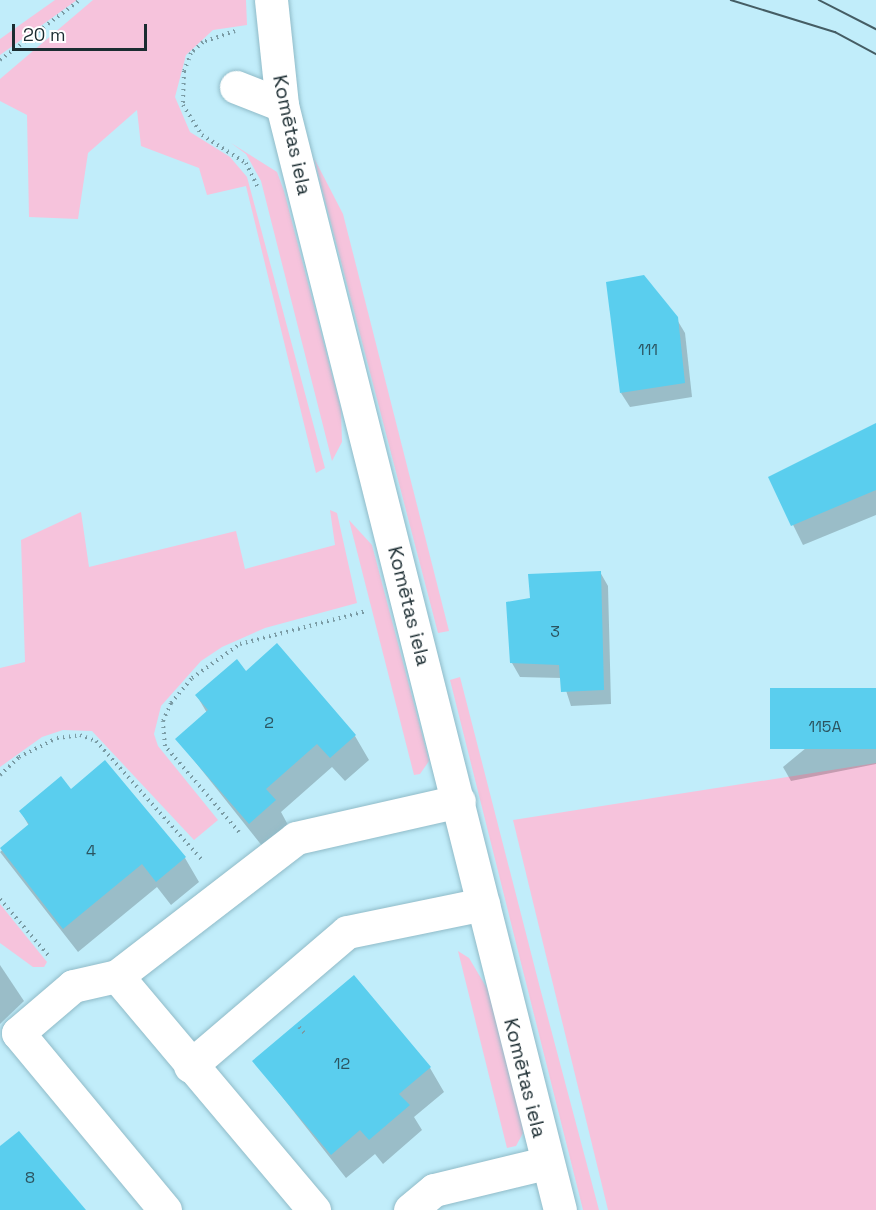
<!DOCTYPE html>
<meta charset="utf-8">
<style>
body{margin:0}
#map{position:relative;width:876px;height:1210px;overflow:hidden;background:#c1edfa;font-family:"Space Grotesk",sans-serif}
div>[style]{position:absolute}
.green>*{inset:0;background:#f6c3dc}
.shadow>*{inset:0;background:#0003}
.building>*{inset:0;background:#5aceee;transform-origin:0 0}
.path>*{height:4px;margin-top:-2px;transform-origin:0;background:repeating-linear-gradient(90deg,#7a9ba4 0 1.5px,transparent 0 6px)}
.roads{filter:drop-shadow(0 0 2px #90bbc8) drop-shadow(0 0 2px #90bbc8)}
.minor>*{height:33px;margin:-16.5px;padding:0 16.5px;transform-origin:16.5px;border-radius:16.5px;background:#fff}
.tram>*{height:1.5px;margin:-0.75px;padding:0 0.75px;transform-origin:0.75px;border-radius:0.75px;background:#455d64}
span{translate:-50% -50%;white-space:nowrap;text-align:center;line-height:1.15;-webkit-text-stroke:4.5px #fff;paint-order:stroke}
.number-label{font-size:16px;color:#2b5460}
.number-label span{-webkit-text-stroke-width:0}
.street-label{font-size:20px;color:#1b2c31}
.scale{position:absolute;left:12px;top:24px;width:135px;height:27px;box-sizing:border-box;border:3px solid #1b2c31;border-top:0;padding-left:8px;font-size:18px;line-height:21px;white-space:nowrap;color:#1b2c31;-webkit-text-stroke:4px #fff;paint-order:stroke}
</style>
<div id="map">
<div class="green">
<i style="clip-path:polygon(55px 0,77px 0,0 55px,0 39px)"></i>
<i style="clip-path:polygon(93px 0,246px 0,247px 25px,213px 30px,186px 55px,175px 97px,190px 132px,230px 157px,247px 177px,325px 468px,316px 473px,246px 186px,207px 195px,199px 168px,141px 146px,137px 110px,88px 153px,78px 219px,29px 217px,27px 115px,0 101px,0 79px)"></i>
<i style="clip-path:polygon(231px 143px,277px 172px,284px 191px,341px 410px,342px 442px,332px 461px,261px 181px,246px 154px)"></i>
<i style="clip-path:polygon(314px 158px,343px 214px,449px 631px,438px 633px)"></i>
<i style="clip-path:polygon(330px 510px,337px 513px,357px 603px,265px 628px,222px 647px,201px 661px,161px 706px,154px 734px,158px 746px,218px 820px,194px 840px,92px 731px,63px 730px,42px 737px,0 767px,0 668px,25px 662px,21px 540px,81px 512px,89px 567px,236px 531px,245px 569px,335px 545px)"></i>
<i style="clip-path:polygon(349px 520px,372px 545px,429px 761px,420px 774px,414px 775px)"></i>
<i style="clip-path:polygon(460px 677px,540px 988px,599px 1210px,583px 1210px,450px 680px)"></i>
<i style="clip-path:polygon(876px 763px,876px 1210px,608px 1210px,513px 820px)"></i>
<i style="clip-path:polygon(0 904px,47px 962px,44px 967px,33px 967px,0 943px)"></i>
<i style="clip-path:polygon(458px 951px,469px 958px,488px 990px,521px 1115px,523px 1133px,516px 1146px,507px 1148px)"></i>
</div>
<div class="shadow">
<i style="clip-path:polygon(676px 318px,685px 333px,692px 397px,630px 407px,621px 393px)"></i>
<i style="clip-path:polygon(876px 427px,876px 515px,803px 545px,770px 478px)"></i>
<i style="clip-path:polygon(600px 572px,608px 586px,611px 704px,571px 706px,562px 678px,520px 677px,512px 663px,531px 599px)"></i>
<i style="clip-path:polygon(277px 645px,355px 736px,369px 760px,345px 781px,332px 767px,281px 812px,288px 825px,263px 847px,177px 739px,207px 713px,197px 696px,246px 673px)"></i>
<i style="clip-path:polygon(876px 690px,876px 764px,791px 781px,783px 767px)"></i>
<i style="clip-path:polygon(71px 791px,185px 858px,199px 882px,171px 905px,157px 887px,78px 952px,0 852px,29px 826px,21px 812px)"></i>
<i style="clip-path:polygon(0 965px,24px 1001px,0 1024px)"></i>
<i style="clip-path:polygon(254px 1061px,430px 1068px,444px 1092px,414px 1117px,422px 1130px,383px 1164px,375px 1154px,346px 1178px)"></i>
</div>
<div class="building">
<i style="clip-path:polygon(644px 275px,678px 317px,685px 383px,620px 393px,606px 282px)"></i>
<i style="clip-path:polygon(876px 423px,876px 490px,791px 526px,768px 477px)"></i>
<i style="clip-path:polygon(601px 571px,604px 690px,561px 692px,559px 665px,510px 663px,506px 602px,530px 598px,528px 574px)"></i>
<i style="clip-path:polygon(277px 643px,356px 735px,330px 758px,317px 744px,266px 789px,276px 800px,249px 824px,175px 739px,208px 710px,195px 695px,237px 659px,246px 671px)"></i>
<i style="left:876px;top:688px;width:61px;height:106px;rotate:90deg"></i>
<i style="clip-path:polygon(105px 760px,186px 857px,156px 882px,142px 864px,63px 929px,0 848px,29px 824px,19px 811px,61px 776px,71px 789px)"></i>
<i style="clip-path:polygon(354px 975px,431px 1067px,399px 1094px,410px 1105px,369px 1140px,360px 1130px,331px 1155px,252px 1061px)"></i>
<i style="clip-path:polygon(19px 1131px,86px 1210px,0 1210px,0 1146px)"></i>
</div>
<div class="path">
<i style="left:235px;top:31px;width:34px;rotate:161deg"></i>
<i style="left:203px;top:42px;width:16px;rotate:137deg"></i>
<i style="left:191px;top:53px;width:19px;rotate:111deg"></i>
<i style="left:184px;top:71px;width:34px;rotate:92deg"></i>
<i style="left:183px;top:105px;width:36px;rotate:58deg"></i>
<i style="left:202px;top:135px;width:52px;rotate:32.5deg"></i>
<i style="left:246px;top:163px;width:28px;rotate:64deg"></i>
<i style="left:0;top:60px;width:100px;rotate:-36.9deg"></i>
<i style="left:0;top:775px;width:26px;rotate:-43deg"></i>
<i style="left:19px;top:757px;width:42px;rotate:-26.6deg"></i>
<i style="left:57px;top:738px;width:23px;rotate:-7deg"></i>
<i style="left:80px;top:735px;width:17px;rotate:21deg"></i>
<i style="left:96px;top:741px;width:158px;rotate:48.3deg"></i>
<i style="left:239px;top:832px;width:113px;rotate:-130.7deg"></i>
<i style="left:165px;top:746px;width:25px;rotate:-95deg"></i>
<i style="left:163px;top:721px;width:20px;rotate:-66deg"></i>
<i style="left:171px;top:703px;width:33px;rotate:-50deg"></i>
<i style="left:192px;top:678px;width:59px;rotate:-35.3deg"></i>
<i style="left:240px;top:644px;width:131px;rotate:-14.6deg"></i>
<i style="left:0;top:899px;width:74px;rotate:49.4deg"></i>
<i style="left:299px;top:1027px;width:11px;rotate:49deg"></i>
</div>
<div class="roads">
<div class="minor">
<i style="left:271px;top:0;width:106px;rotate:84deg"></i>
<i style="left:282px;top:105px;width:1139px;rotate:75.88deg"></i>
<i style="left:236px;top:87px;width:49px;rotate:21.4deg"></i>
<i style="left:117px;top:976px;width:306px;rotate:49.9deg"></i>
<i style="left:190px;top:1066px;width:206px;rotate:-40.5deg"></i>
<i style="left:347px;top:932px;width:139px;rotate:-11.6deg"></i>
<i style="left:165px;top:1210px;width:230px;rotate:-129.7deg"></i>
<i style="left:18px;top:1033px;width:72px;rotate:-40.5deg"></i>
<i style="left:73px;top:986px;width:45px;rotate:-12.8deg"></i>
<i style="left:117px;top:976px;width:226px;rotate:-37.6deg"></i>
<i style="left:296px;top:838px;width:167px;rotate:-12.8deg"></i>
<i style="left:410px;top:1210px;width:31px;rotate:-40deg"></i>
<i style="left:434px;top:1190px;width:115px;rotate:-13.6deg"></i>
</div>
</div>
<div class="tram">
<i style="left:731px;top:0;width:109px;rotate:17.1deg"></i>
<i style="left:835px;top:32px;width:47px;rotate:28.2deg"></i>
<i style="left:819px;top:0;width:64px;rotate:27deg"></i>
</div>
<div class="number-label">
<span style="left:648px;top:350px">111</span>
<span style="left:555px;top:632px">3</span>
<span style="left:269px;top:723px">2</span>
<span style="left:825px;top:727px">115A</span>
<span style="left:91px;top:851px">4</span>
<span style="left:342px;top:1064px">12</span>
<span style="left:30px;top:1178px">8</span>
</div>
<div class="street-label">
<span style="left:292px;top:135px;rotate:78deg">Komētas iela</span>
<span style="left:409px;top:606px;rotate:76deg">Komētas iela</span>
<span style="left:525px;top:1078px;rotate:76deg">Komētas iela</span>
</div>
<div class="scale">20 m</div>
</div>
